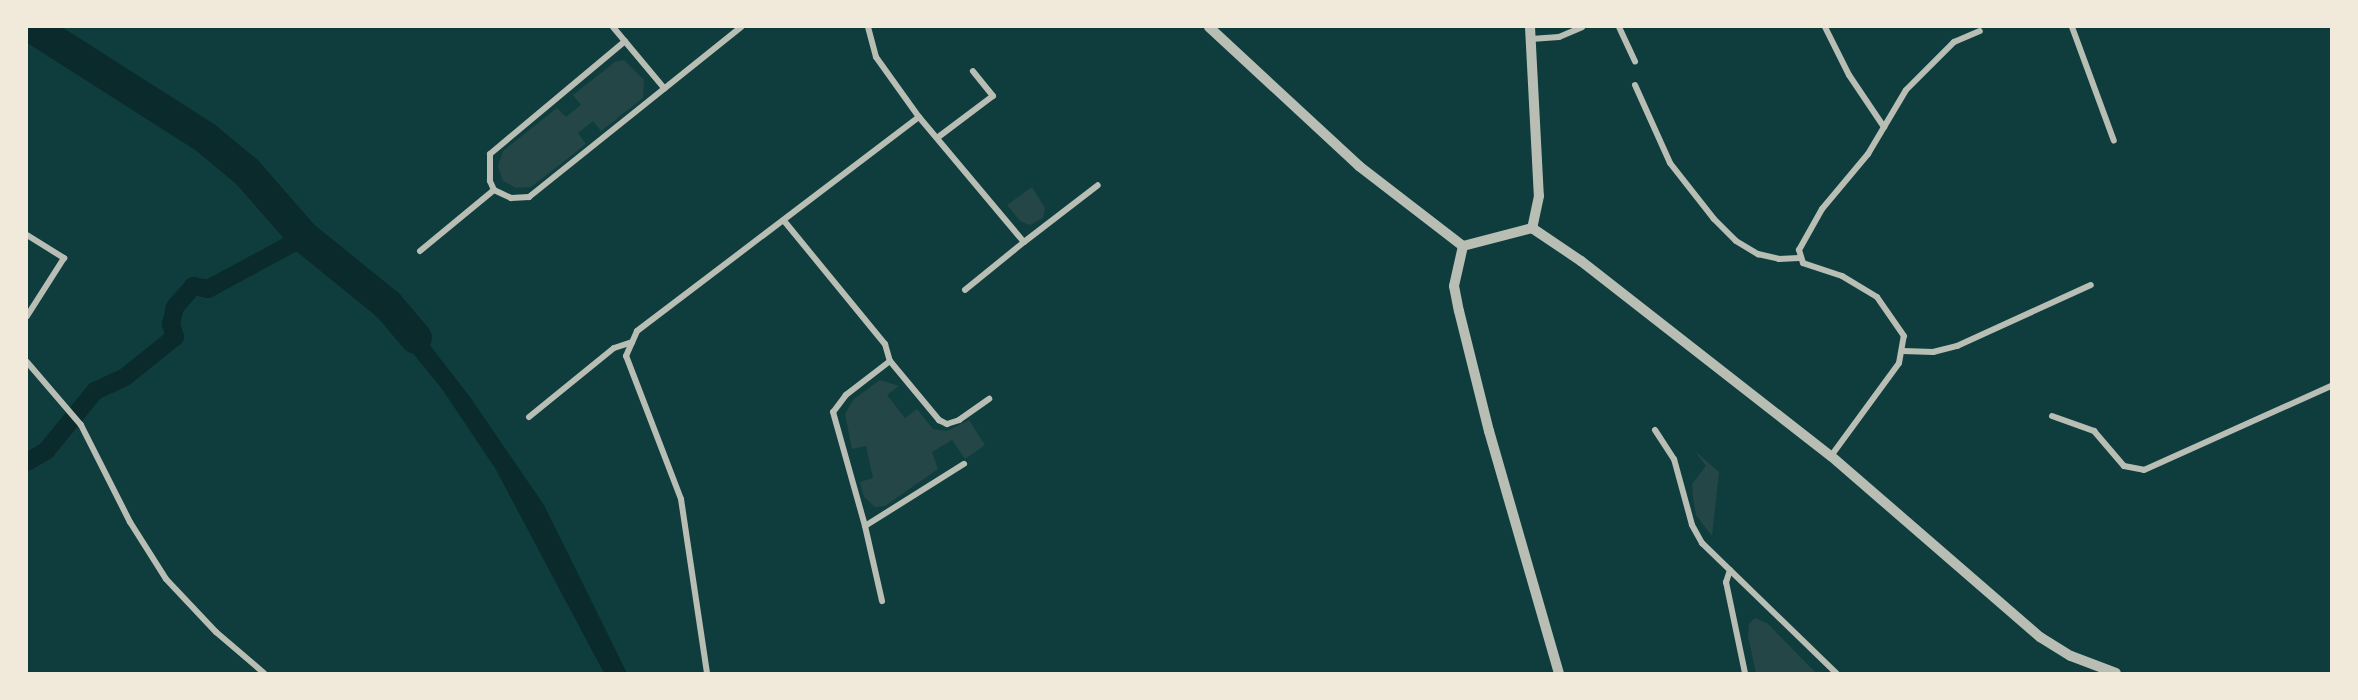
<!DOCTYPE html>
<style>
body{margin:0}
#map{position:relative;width:2358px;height:700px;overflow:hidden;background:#0f3d3e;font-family:Barlow,sans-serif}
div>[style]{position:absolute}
.green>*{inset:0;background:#244646}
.water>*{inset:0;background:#0a2a2b}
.canal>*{height:18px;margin:-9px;padding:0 9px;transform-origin:9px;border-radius:9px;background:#0a2a2b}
.river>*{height:32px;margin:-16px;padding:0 16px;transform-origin:16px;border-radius:16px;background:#0a2a2b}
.minor>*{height:6px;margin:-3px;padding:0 3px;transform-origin:3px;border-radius:3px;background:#b8beb3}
.tertiary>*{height:10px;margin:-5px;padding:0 5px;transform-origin:5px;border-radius:5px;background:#b8beb3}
span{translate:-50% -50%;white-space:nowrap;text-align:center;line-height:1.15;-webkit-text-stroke:5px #f1e9da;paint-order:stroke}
.frame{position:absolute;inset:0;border:28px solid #f1e9da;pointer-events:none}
</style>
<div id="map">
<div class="green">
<i style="clip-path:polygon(624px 60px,644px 80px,643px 98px,601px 131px,593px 121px,578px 133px,586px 144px,531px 187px,516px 188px,503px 181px,498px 166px,503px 151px,557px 108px,566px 117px,581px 105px,573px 95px,615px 62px)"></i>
<i style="clip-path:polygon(1032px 187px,1045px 208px,1043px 218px,1030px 225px,1020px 221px,1007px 205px)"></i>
<i style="clip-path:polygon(880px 380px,899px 386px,887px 395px,905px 418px,917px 409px,933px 429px,947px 431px,969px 420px,985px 445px,965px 459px,952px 440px,932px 452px,938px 469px,885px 506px,875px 507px,864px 497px,860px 482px,873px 478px,866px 446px,852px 449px,845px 414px,854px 399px)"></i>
<i style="clip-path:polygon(1695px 451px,1719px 472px,1712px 536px,1696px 515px,1693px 498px,1692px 484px,1706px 466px)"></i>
<i style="clip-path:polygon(1755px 618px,1767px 623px,1816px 673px,1756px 673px,1748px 637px,1749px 624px)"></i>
</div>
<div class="water">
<i style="clip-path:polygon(394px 299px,470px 397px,544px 505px,627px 673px,604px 673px,495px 468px,442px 389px,380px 313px)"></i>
</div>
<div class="canal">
<i style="left:27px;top:462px;width:22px;rotate:-30deg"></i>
<i style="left:46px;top:451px;width:77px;rotate:-50.8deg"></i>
<i style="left:95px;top:391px;width:33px;rotate:-25deg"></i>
<i style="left:125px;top:377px;width:64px;rotate:-38.7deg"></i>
<i style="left:175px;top:337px;width:14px;rotate:-107deg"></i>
<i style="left:171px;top:324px;width:17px;rotate:-77deg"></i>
<i style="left:175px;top:307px;width:28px;rotate:-49deg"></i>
<i style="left:193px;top:286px;width:15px;rotate:11deg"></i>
<i style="left:208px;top:289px;width:109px;rotate:-28.4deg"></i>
</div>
<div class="river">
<i style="left:32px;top:27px;width:206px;rotate:32.5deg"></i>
<i style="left:206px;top:138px;width:53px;rotate:39.7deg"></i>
<i style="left:247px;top:172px;width:86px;rotate:48.8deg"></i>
<i style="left:304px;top:237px;width:108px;rotate:39deg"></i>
<i style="left:388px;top:305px;width:43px;rotate:49.7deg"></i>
</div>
<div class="minor">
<i style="left:613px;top:27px;width:80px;rotate:50.1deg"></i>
<i style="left:868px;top:27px;width:31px;rotate:75deg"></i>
<i style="left:876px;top:57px;width:74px;rotate:54.4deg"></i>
<i style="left:919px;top:117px;width:163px;rotate:50deg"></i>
<i style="left:1024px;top:242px;width:76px;rotate:140.9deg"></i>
<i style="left:1619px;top:27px;width:38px;rotate:65deg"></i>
<i style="left:1825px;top:27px;width:54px;rotate:63.4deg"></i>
<i style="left:1849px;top:75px;width:63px;rotate:56.1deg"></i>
<i style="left:2072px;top:27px;width:121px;rotate:69.8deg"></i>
<i style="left:1531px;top:39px;width:28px;rotate:-4deg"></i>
<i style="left:1559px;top:37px;width:25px;rotate:-23deg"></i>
<i style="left:1635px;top:85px;width:85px;rotate:65.8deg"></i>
<i style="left:1670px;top:163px;width:71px;rotate:51.8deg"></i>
<i style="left:1714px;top:219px;width:31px;rotate:45deg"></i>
<i style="left:1736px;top:241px;width:26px;rotate:31deg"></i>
<i style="left:1758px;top:254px;width:22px;rotate:13deg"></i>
<i style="left:1779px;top:259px;width:20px;rotate:-3deg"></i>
<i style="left:937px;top:138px;width:70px;rotate:-36.9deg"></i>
<i style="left:993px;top:96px;width:32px;rotate:-129deg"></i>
<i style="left:494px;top:190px;width:10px;rotate:-114deg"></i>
<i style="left:490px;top:181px;width:27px;rotate:-90deg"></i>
<i style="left:490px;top:154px;width:176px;rotate:-39.9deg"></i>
<i style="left:785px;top:222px;width:158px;rotate:50.7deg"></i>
<i style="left:885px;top:344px;width:18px;rotate:74deg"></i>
<i style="left:890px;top:361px;width:77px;rotate:50.3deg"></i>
<i style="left:939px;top:420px;width:9px;rotate:27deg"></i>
<i style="left:947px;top:424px;width:13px;rotate:-18deg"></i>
<i style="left:959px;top:420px;width:37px;rotate:-35deg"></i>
<i style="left:27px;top:235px;width:44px;rotate:31.9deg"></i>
<i style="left:64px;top:258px;width:69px;rotate:122.5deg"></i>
<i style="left:1024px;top:242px;width:93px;rotate:-37.6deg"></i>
<i style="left:420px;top:251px;width:96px;rotate:-39.5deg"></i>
<i style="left:494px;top:190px;width:19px;rotate:25deg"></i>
<i style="left:511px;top:198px;width:18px;rotate:-3deg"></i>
<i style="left:529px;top:197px;width:272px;rotate:-38.7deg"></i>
<i style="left:1903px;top:351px;width:30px;rotate:2deg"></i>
<i style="left:1933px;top:352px;width:25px;rotate:-14deg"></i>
<i style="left:1957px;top:346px;width:147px;rotate:-24.5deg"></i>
<i style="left:890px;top:361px;width:56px;rotate:142.3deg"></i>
<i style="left:846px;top:395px;width:21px;rotate:127deg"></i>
<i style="left:833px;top:412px;width:118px;rotate:74.3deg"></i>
<i style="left:865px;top:526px;width:117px;rotate:-32.1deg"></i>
<i style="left:27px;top:362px;width:83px;rotate:49.4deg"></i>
<i style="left:81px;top:425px;width:109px;rotate:63.2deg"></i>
<i style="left:130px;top:522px;width:67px;rotate:57.7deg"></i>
<i style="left:166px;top:579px;width:73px;rotate:46.7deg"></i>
<i style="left:216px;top:632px;width:63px;rotate:40.5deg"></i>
<i style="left:2052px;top:416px;width:45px;rotate:19.7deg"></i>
<i style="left:2094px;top:431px;width:46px;rotate:49.4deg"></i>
<i style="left:2124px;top:466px;width:20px;rotate:11deg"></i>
<i style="left:2144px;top:470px;width:205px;rotate:-24.2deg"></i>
<i style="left:529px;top:417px;width:109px;rotate:-39.1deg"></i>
<i style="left:614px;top:348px;width:19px;rotate:-18deg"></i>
<i style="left:1655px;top:430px;width:35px;rotate:57deg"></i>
<i style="left:1674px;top:459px;width:68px;rotate:74.7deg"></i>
<i style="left:1692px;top:525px;width:21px;rotate:61deg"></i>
<i style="left:1702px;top:543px;width:187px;rotate:44.1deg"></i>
<i style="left:1831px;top:456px;width:115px;rotate:-53.8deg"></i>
<i style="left:1899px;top:363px;width:27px;rotate:-80deg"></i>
<i style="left:1904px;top:336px;width:47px;rotate:-124.7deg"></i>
<i style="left:1877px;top:297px;width:41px;rotate:-149deg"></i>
<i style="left:1842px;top:276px;width:41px;rotate:-161.6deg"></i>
<i style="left:1803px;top:263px;width:14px;rotate:-107deg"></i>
<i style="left:1799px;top:250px;width:47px;rotate:-60.7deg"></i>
<i style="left:1822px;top:209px;width:72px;rotate:-50.1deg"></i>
<i style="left:1868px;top:154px;width:74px;rotate:-59.3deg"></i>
<i style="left:1906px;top:90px;width:68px;rotate:-45deg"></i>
<i style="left:1954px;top:42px;width:28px;rotate:-23deg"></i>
<i style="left:865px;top:526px;width:77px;rotate:77.2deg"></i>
<i style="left:1730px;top:570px;width:13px;rotate:108deg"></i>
<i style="left:1726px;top:582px;width:93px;rotate:78.2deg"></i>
<i style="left:707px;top:673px;width:176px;rotate:-98.5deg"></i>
<i style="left:681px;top:499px;width:153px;rotate:-111deg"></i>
<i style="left:626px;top:356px;width:27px;rotate:-66deg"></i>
<i style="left:637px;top:331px;width:354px;rotate:-37.2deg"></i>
</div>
<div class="tertiary">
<i style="left:1209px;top:27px;width:205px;rotate:42.8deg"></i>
<i style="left:1359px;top:166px;width:131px;rotate:37.6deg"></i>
<i style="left:1530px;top:27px;width:169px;rotate:87deg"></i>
<i style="left:1539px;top:196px;width:33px;rotate:102deg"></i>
<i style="left:1532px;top:228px;width:59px;rotate:34deg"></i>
<i style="left:1581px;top:261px;width:317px;rotate:38deg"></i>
<i style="left:1831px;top:456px;width:276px;rotate:40.9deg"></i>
<i style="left:2040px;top:637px;width:36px;rotate:32deg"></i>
<i style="left:2071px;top:656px;width:48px;rotate:20.7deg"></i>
<i style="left:1463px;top:246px;width:41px;rotate:102.7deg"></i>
<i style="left:1454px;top:286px;width:25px;rotate:79deg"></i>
<i style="left:1459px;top:311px;width:124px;rotate:76deg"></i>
<i style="left:1489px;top:431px;width:252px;rotate:73.9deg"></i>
<i style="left:1463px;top:246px;width:71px;rotate:-14.6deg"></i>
</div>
<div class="frame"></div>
</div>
